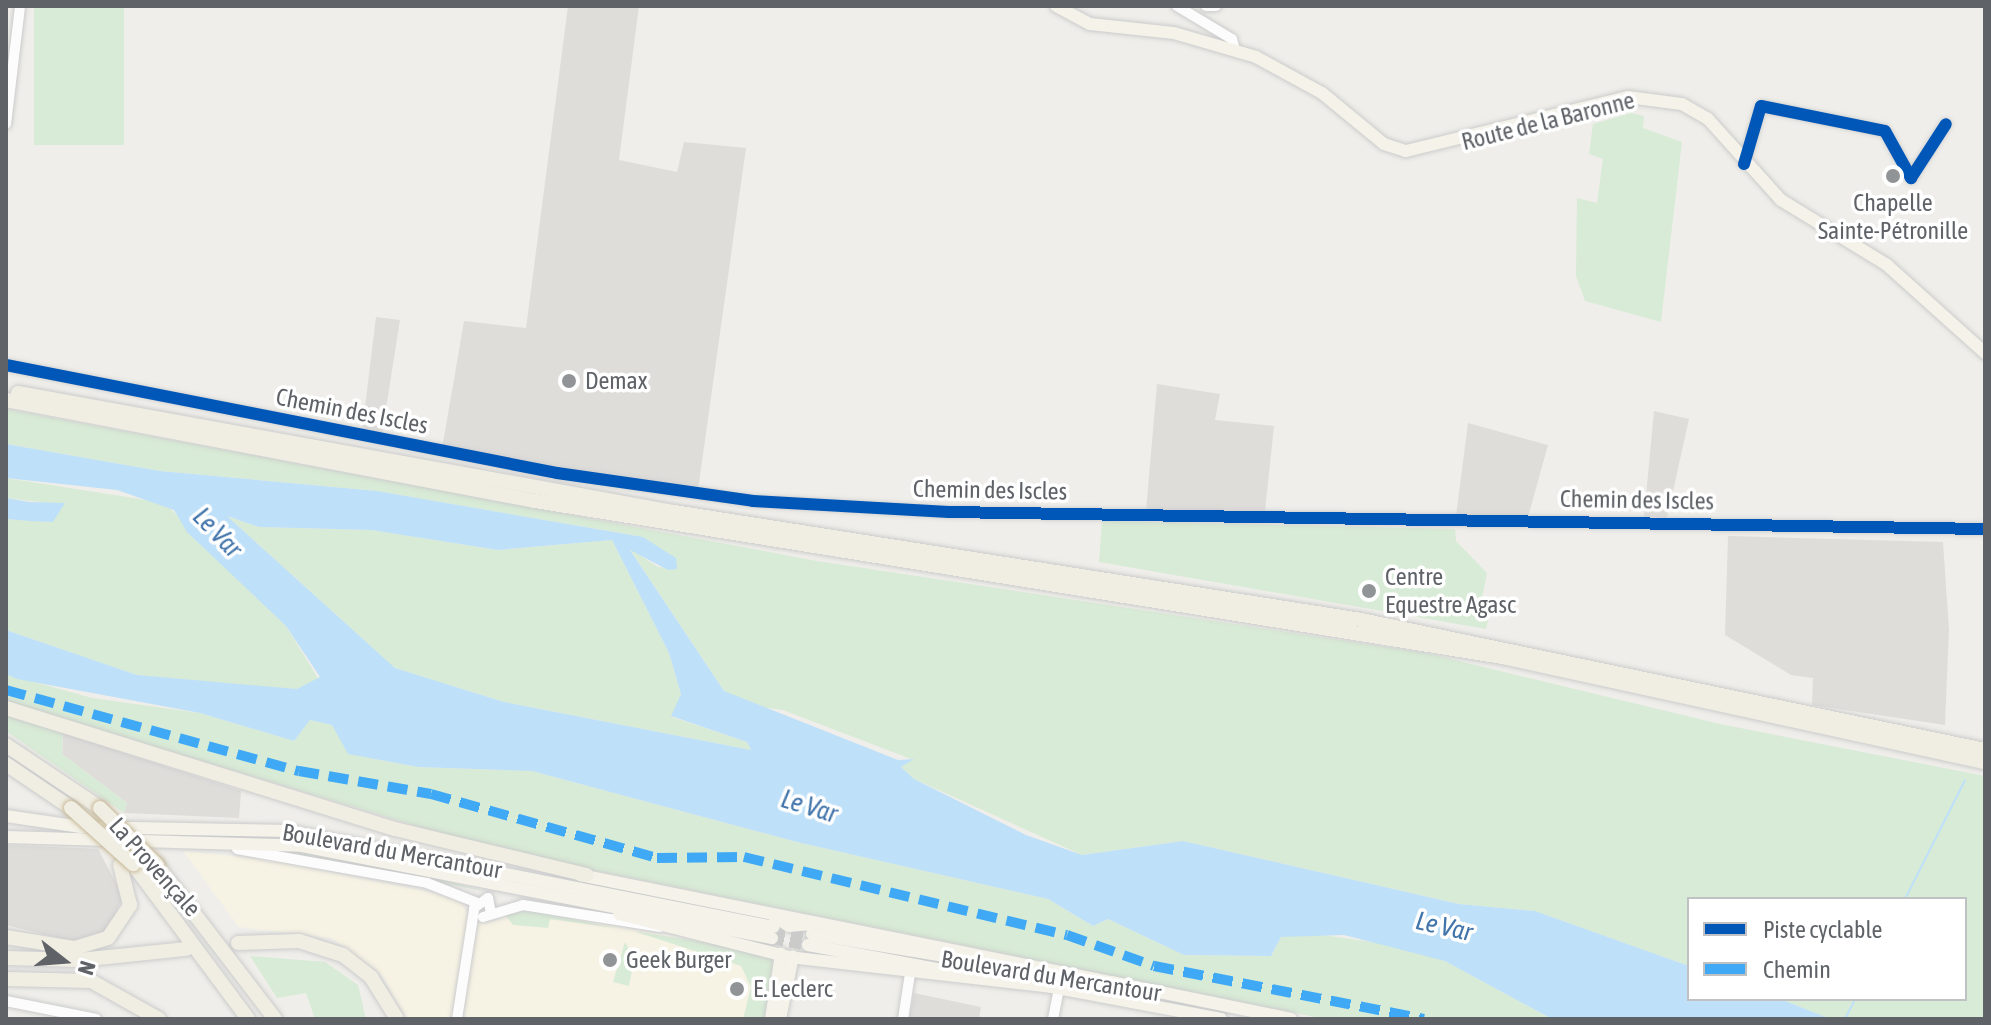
<!DOCTYPE html>
<meta charset="utf-8">
<style>
body{margin:0}
#map{position:relative;width:1991px;height:1025px;overflow:hidden;background:#efeeea;font-family:"Asap Condensed",sans-serif}
div>[style]{position:absolute}
.commercial>*{inset:0;background:#f7f3e4}
.industrial>*{inset:0;background:#dfddda}
.green>*{inset:0;background:#d8ebd6;transform-origin:0 0}
.water>*{inset:0;background:#bfe0f9}
.stream>*{height:2px;margin:-1px;padding:0 1px;transform-origin:1px;border-radius:1px;background:#bfe0f9}
.major-tunnel>*{height:12px;margin-top:-6px;transform-origin:0;background:repeating-linear-gradient(90deg,#cbcbca 0 12px,transparent 0 18px)}
.roads{filter:drop-shadow(0 0 2px #cbcccc) drop-shadow(0 0 2px #cbcccc)}
.minor>*{height:10px;margin:-5px;padding:0 5px;transform-origin:5px;border-radius:5px;background:#fdfcfc}
.major>*{height:12px;margin:-6px;padding:0 6px;transform-origin:6px;border-radius:6px;background:#f4f2e9}
.highway>*{height:14px;margin:-7px;padding:0 7px;transform-origin:7px;border-radius:7px;background:#f0ede3}
.bridges{filter:drop-shadow(0 0 2px #c8b996) drop-shadow(0 0 2px #c8b996)}
.highway-bridge>*{height:14px;margin:-7px;padding:0 7px;transform-origin:7px;border-radius:7px;background:#f0ede3}
.quiet>*{height:10px;margin-top:-5px;transform-origin:0;background:repeating-linear-gradient(90deg,#3fa9f5 0 20px,transparent 0 30px)}
.cycleway>*{height:12px;margin:-6px;padding:0 6px;transform-origin:6px;border-radius:6px;background:#0057b8}
.dots>*{width:22px;height:22px;translate:-50% -50%;box-sizing:border-box;border:4px solid #fff;border-radius:50%}
span{translate:-50% -50%;white-space:nowrap;text-align:center;line-height:1.15;-webkit-text-stroke:7px #fff;paint-order:stroke}
.street-label{font-size:24px;color:#5f6368}
.poi-label{font-size:24px;color:#5f6368}
.left{translate:0 -50%;text-align:left}
.water-label{font-size:26px;color:#4174aa;font-style:italic}
.frame{position:absolute;inset:0;border:8px solid #5f6368;pointer-events:none}
.legend{position:absolute;left:1687px;top:897px;width:280px;height:104px;box-sizing:border-box;background:#fff;border:2px solid #bfc1c3;margin:0;padding:10px 14px;list-style:none;font-size:24px;color:#5f6368}
.legend li{display:flex;align-items:center;gap:16px;height:40px}
.legend b{width:40px;border:2px solid #bfc1c3}
.north{position:absolute;left:24px;top:921px;width:80px;height:80px;-webkit-text-stroke:6px #fff;paint-order:stroke;rotate:107deg;font-size:22px;font-weight:700;line-height:32px;text-align:center;color:#5f6368}
.north::after{content:'';display:block;margin:auto;width:28px;height:36px;background:#5f6368;clip-path:polygon(50% 0,100% 100%,50% 72%,0 100%)}
</style>
<div id="map">
<div class="commercial">
<i style="clip-path:polygon(183px 851px,271px 860px,457px 898px,470px 917px,491px 923px,517px 911px,542px 913px,774px 955px,762px 1019px,407px 1019px,381px 974px,332px 938px,239px 927px)"></i>
</div>
<div class="industrial">
<i style="clip-path:polygon(568px 6px,639px 6px,619px 160px,677px 172px,684px 142px,746px 148px,698px 490px,442px 449px,464px 321px,526px 328px)"></i>
<i style="clip-path:polygon(376px 317px,400px 320px,382px 434px,362px 431px)"></i>
<i style="clip-path:polygon(1157px 384px,1220px 394px,1215px 420px,1274px 426px,1265px 511px,1146px 511px)"></i>
<i style="clip-path:polygon(1654px 411px,1689px 419px,1667px 518px,1644px 517px)"></i>
<i style="clip-path:polygon(1468px 423px,1548px 445px,1528px 517px,1456px 516px)"></i>
<i style="clip-path:polygon(1728px 536px,1943px 542px,1949px 630px,1945px 725px,1812px 705px,1813px 678px,1791px 675px,1725px 635px)"></i>
<i style="clip-path:polygon(63px 733px,241px 791px,239px 818px,124px 813px,127px 803px,62px 754px)"></i>
<i style="clip-path:polygon(6px 845px,98px 849px,123px 896px,108px 931px,75px 942px,6px 925px)"></i>
<i style="clip-path:polygon(914px 993px,981px 1007px,979px 1019px,909px 1019px)"></i>
</div>
<div class="green">
<i style="left:34px;top:6px;width:90px;height:139px"></i>
<i style="clip-path:polygon(1631px 113px,1644px 116px,1643px 128px,1682px 142px,1661px 322px,1585px 301px,1576px 276px,1577px 198px,1597px 203px,1603px 159px,1589px 154px,1593px 124px)"></i>
<i style="clip-path:polygon(6px 409px,817px 561px,1426px 653px,1720px 724px,1985px 776px,1985px 1019px,1831px 1019px,1780px 999px,1965px 999px,1965px 899px,1689px 899px,1689px 966px,1535px 911px,1459px 904px,1183px 841px,1082px 855px,914px 779px,901px 767px,911px 759px,783px 710px,746px 705px,724px 691px,629px 548px,658px 567px,677px 569px,643px 537px,377px 491px,160px 471px,6px 444px)"></i>
<i style="clip-path:polygon(6px 478px,165px 503px,286px 626px,319px 680px,297px 689px,240px 688px,137px 675px,6px 630px,6px 519px,53px 522px,40px 502px,6px 498px)"></i>
<i style="clip-path:polygon(227px 516px,259px 527px,371px 530px,498px 550px,612px 540px,669px 653px,681px 694px,672px 717px,747px 742px,751px 750px,504px 702px,395px 668px)"></i>
<i style="clip-path:polygon(1102px 521px,1455px 529px,1456px 541px,1487px 573px,1480px 608px,1489px 617px,1486px 629px,1099px 562px)"></i>
<i style="clip-path:polygon(6px 674px,92px 698px,200px 713px,294px 741px,310px 720px,333px 725px,349px 754px,418px 767px,532px 771px,797px 842px,1048px 899px,1093px 926px,1108px 919px,1184px 955px,1271px 956px,1281px 937px,1302px 932px,1400px 946px,1445px 961px,1552px 1019px,1325px 1019px,592px 870px,483px 846px,6px 702px)"></i>
<i style="clip-path:polygon(6px 715px,63px 733px,62px 754px,127px 803px,124px 813px,6px 731px)"></i>
<i style="clip-path:polygon(265px 846px,355px 859px,490px 892px,256px 848px)"></i>
<i style="clip-path:polygon(529px 910px,615px 928px,550px 919px,548px 928px,513px 925px,505px 915px)"></i>
<i style="clip-path:polygon(633px 931px,768px 952px,775px 967px,764px 1019px,743px 1019px,751px 987px,741px 966px)"></i>
<i style="clip-path:polygon(625px 942px,634px 959px,629px 986px,613px 982px)"></i>
<i style="clip-path:polygon(250px 956px,325px 962px,358px 985px,366px 1019px,315px 1019px,306px 993px,277px 998px)"></i>
</div>
<div class="water">
<i style="clip-path:polygon(evenodd,6px 444px,160px 471px,377px 491px,643px 537px,676px 558px,677px 569px,668px 570px,630px 550px,724px 691px,898px 760px,914px 759px,901px 767px,914px 779px,1026px 835px,1082px 855px,1183px 841px,1459px 904px,1535px 911px,1689px 966px,1689px 999px,1780px 999px,1831px 1019px,1552px 1019px,1445px 961px,1344px 935px,1281px 937px,1271px 956px,1184px 955px,1108px 919px,1093px 926px,1048px 899px,797px 842px,532px 771px,418px 767px,348px 754px,332px 725px,310px 720px,294px 741px,200px 713px,17px 679px,6px 674px,6px 630px,137px 675px,297px 689px,320px 677px,286px 626px,187px 532px,174px 510px,117px 490px,6px 478px,6px 444px,227px 516px,259px 527px,371px 530px,498px 550px,612px 540px,669px 653px,681px 694px,671px 716px,747px 742px,751px 750px,504px 702px,395px 668px,227px 516px)"></i>
<i style="clip-path:polygon(6px 498px,30px 502px,65px 503px,53px 522px,30px 521px,6px 519px)"></i>
</div>
<div class="stream">
<i style="left:1905px;top:899px;width:133px;rotate:-63.2deg"></i>
<i style="left:1845px;top:1019px;width:22px;rotate:-63deg"></i>
</div>
<div class="major-tunnel">
<i style="left:774px;top:927px;width:39px;rotate:10deg"></i>
<i style="left:772px;top:938px;width:37px;rotate:11deg"></i>
</div>
<div class="roads">
<div class="minor">
<i style="left:1177px;top:6px;width:64px;rotate:31deg"></i>
<i style="left:1232px;top:39px;width:11px;rotate:75deg"></i>
<i style="left:1206px;top:6px;width:10px"></i>
<i style="left:6px;top:124px;width:119px;rotate:-83.2deg"></i>
<i style="left:1744px;top:164px;width:60px;rotate:-73.7deg"></i>
<i style="left:1761px;top:106px;width:126px;rotate:11.4deg"></i>
<i style="left:1885px;top:131px;width:54px;rotate:61deg"></i>
<i style="left:1911px;top:178px;width:64px;rotate:-57.1deg"></i>
<i style="left:6px;top:365px;width:561px;rotate:11.09deg"></i>
<i style="left:557px;top:473px;width:198px;rotate:8.1deg"></i>
<i style="left:753px;top:501px;width:196px;rotate:3.2deg"></i>
<i style="left:949px;top:512px;width:1036px;rotate:0.94deg"></i>
<i style="left:237px;top:849px;width:193px;rotate:10.1deg"></i>
<i style="left:427px;top:883px;width:52px;rotate:21.6deg"></i>
<i style="left:474px;top:908px;width:17px;rotate:-36deg"></i>
<i style="left:488px;top:898px;width:16px;rotate:79deg"></i>
<i style="left:483px;top:917px;width:42px;rotate:-16.7deg"></i>
<i style="left:523px;top:905px;width:139px;rotate:9.1deg"></i>
<i style="left:6px;top:1001px;width:92px;rotate:11.3deg"></i>
<i style="left:457px;top:1019px;width:109px;rotate:-81.1deg"></i>
<i style="left:903px;top:1019px;width:46px;rotate:-81.2deg"></i>
<i style="left:1053px;top:1019px;width:32px;rotate:-79deg"></i>
</div>
<div class="major">
<i style="left:1056px;top:6px;width:38px;rotate:28deg"></i>
<i style="left:1090px;top:24px;width:84px;rotate:6.1deg"></i>
<i style="left:1174px;top:33px;width:85px;rotate:16.3deg"></i>
<i style="left:1256px;top:57px;width:75px;rotate:28.6deg"></i>
<i style="left:1322px;top:93px;width:80px;rotate:39.4deg"></i>
<i style="left:1384px;top:144px;width:23px;rotate:18deg"></i>
<i style="left:1406px;top:151px;width:228px;rotate:-13.7deg"></i>
<i style="left:1628px;top:97px;width:54px;rotate:7.4deg"></i>
<i style="left:1682px;top:104px;width:30px;rotate:30deg"></i>
<i style="left:1708px;top:119px;width:109px;rotate:48deg"></i>
<i style="left:1781px;top:200px;width:124px;rotate:31.5deg"></i>
<i style="left:1887px;top:265px;width:132px;rotate:41.9deg"></i>
<i style="left:6px;top:816px;width:76px;rotate:8.3deg"></i>
<i style="left:81px;top:827px;width:208px;rotate:1.1deg"></i>
<i style="left:289px;top:831px;width:494px;rotate:11.2deg"></i>
<i style="left:6px;top:837px;width:296px;rotate:1.7deg"></i>
<i style="left:302px;top:846px;width:479px;rotate:11.1deg"></i>
<i style="left:580px;top:875px;width:547px;rotate:11.39deg"></i>
<i style="left:619px;top:914px;width:175px;rotate:14.2deg"></i>
<i style="left:789px;top:957px;width:272px;rotate:6.5deg"></i>
<i style="left:774px;top:916px;width:18px;rotate:34deg"></i>
<i style="left:789px;top:926px;width:22px;rotate:-5deg"></i>
<i style="left:812px;top:934px;width:236px;rotate:9.5deg"></i>
<i style="left:808px;top:945px;width:165px;rotate:10.5deg"></i>
<i style="left:1111px;top:982px;width:184px;rotate:11.6deg"></i>
<i style="left:1052px;top:987px;width:172px;rotate:10.7deg"></i>
<i style="left:771px;top:1019px;width:66px;rotate:-81.3deg"></i>
<i style="left:780px;top:1019px;width:64px;rotate:-78.3deg"></i>
</div>
<div class="highway">
<i style="left:18px;top:393px;width:667px;rotate:10.28deg"></i>
<i style="left:674px;top:512px;width:695px;rotate:8.93deg"></i>
<i style="left:1361px;top:620px;width:637px;rotate:11.77deg"></i>
<i style="left:6px;top:400px;width:539px;rotate:10.81deg"></i>
<i style="left:535px;top:501px;width:980px;rotate:9.16deg"></i>
<i style="left:1502px;top:657px;width:494px;rotate:12.3deg"></i>
<i style="left:6px;top:708px;width:407px;rotate:17.3deg"></i>
<i style="left:395px;top:829px;width:197px;rotate:13.5deg"></i>
<i style="left:6px;top:745px;width:113px;rotate:33.8deg"></i>
<i style="left:6px;top:764px;width:78px;rotate:34.1deg"></i>
<i style="left:133px;top:864px;width:193px;rotate:53.4deg"></i>
<i style="left:157px;top:865px;width:194px;rotate:52.5deg"></i>
<i style="left:6px;top:937px;width:70px;rotate:9.1deg"></i>
<i style="left:75px;top:948px;width:34px;rotate:-17deg"></i>
<i style="left:108px;top:938px;width:40px;rotate:-56deg"></i>
<i style="left:130px;top:905px;width:41px;rotate:-104deg"></i>
<i style="left:238px;top:943px;width:61px;rotate:-1.9deg"></i>
<i style="left:299px;top:941px;width:46px;rotate:17.7deg"></i>
<i style="left:343px;top:955px;width:36px;rotate:38deg"></i>
<i style="left:371px;top:977px;width:49px;rotate:58.2deg"></i>
<i style="left:6px;top:958px;width:73px;rotate:1.6deg"></i>
<i style="left:79px;top:960px;width:108px;rotate:-5.9deg"></i>
<i style="left:6px;top:979px;width:85px;rotate:1.3deg"></i>
<i style="left:91px;top:981px;width:78px;rotate:29.2deg"></i>
</div>
</div>
<div class="bridges">
<div class="highway-bridge">
<i style="left:71px;top:808px;width:84px;rotate:42.1deg"></i>
<i style="left:100px;top:808px;width:81px;rotate:45deg"></i>
</div>
</div>
<div class="quiet">
<i style="left:6px;top:690px;width:304px;rotate:15.5deg"></i>
<i style="left:299px;top:771px;width:134px;rotate:9.9deg"></i>
<i style="left:431px;top:794px;width:235px;rotate:15.8deg"></i>
<i style="left:657px;top:858px;width:87px;rotate:-0.7deg"></i>
<i style="left:744px;top:857px;width:332px;rotate:13.6deg"></i>
<i style="left:1067px;top:935px;width:92px;rotate:19.6deg"></i>
<i style="left:1154px;top:966px;width:275px;rotate:11.1deg"></i>
</div>
<div class="cycleway">
<i style="left:1744px;top:164px;width:60px;rotate:-73.7deg"></i>
<i style="left:1761px;top:106px;width:126px;rotate:11.4deg"></i>
<i style="left:1885px;top:131px;width:54px;rotate:61deg"></i>
<i style="left:1911px;top:178px;width:64px;rotate:-57.1deg"></i>
<i style="left:6px;top:365px;width:561px;rotate:11.09deg"></i>
<i style="left:557px;top:473px;width:198px;rotate:8.1deg"></i>
<i style="left:753px;top:501px;width:196px;rotate:3.2deg"></i>
<i style="left:949px;top:512px;width:1036px;rotate:0.94deg"></i>
</div>
<div class="dots">
<i style="left:1893px;top:176px;background:#919496"></i>
<i style="left:569px;top:381px;background:#919496"></i>
<i style="left:1369px;top:591px;background:#919496"></i>
<i style="left:610px;top:960px;background:#919496"></i>
<i style="left:737px;top:989px;background:#919496"></i>
</div>
<div class="street-label">
<span style="left:1548px;top:121px;rotate:-14deg">Route de la Baronne</span>
<span style="left:352px;top:411px;rotate:11deg">Chemin des Iscles</span>
<span style="left:990px;top:490px;rotate:1deg">Chemin des Iscles</span>
<span style="left:1637px;top:500px;rotate:1deg">Chemin des Iscles</span>
<span style="left:392px;top:851px;rotate:10deg">Boulevard du Mercantour</span>
<span style="left:155px;top:867px;rotate:48deg">La Provençale</span>
<span style="left:1051px;top:976px;rotate:9deg">Boulevard du Mercantour</span>
</div>
<div class="poi-label">
<span style="left:1893px;top:217px">Chapelle<br>Sainte-Pétronille</span>
<span class="left" style="left:585px;top:381px">Demax</span>
<span class="left" style="left:1385px;top:591px">Centre<br>Equestre Agasc</span>
<span class="left" style="left:626px;top:960px">Geek Burger</span>
<span class="left" style="left:753px;top:989px">E. Leclerc</span>
</div>
<div class="water-label">
<span style="left:217px;top:533px;rotate:46deg">Le Var</span>
<span style="left:809px;top:807px;rotate:17deg">Le Var</span>
<span style="left:1444px;top:927px;rotate:13deg">Le Var</span>
</div>
<div class="frame"></div>
<ul class="legend">
<li><b style="height:10px;background:#0057b8"></b>Piste cyclable</li>
<li><b style="height:10px;background:#3fa9f5"></b>Chemin</li>
</ul>
<div class="north">N</div>
</div>
